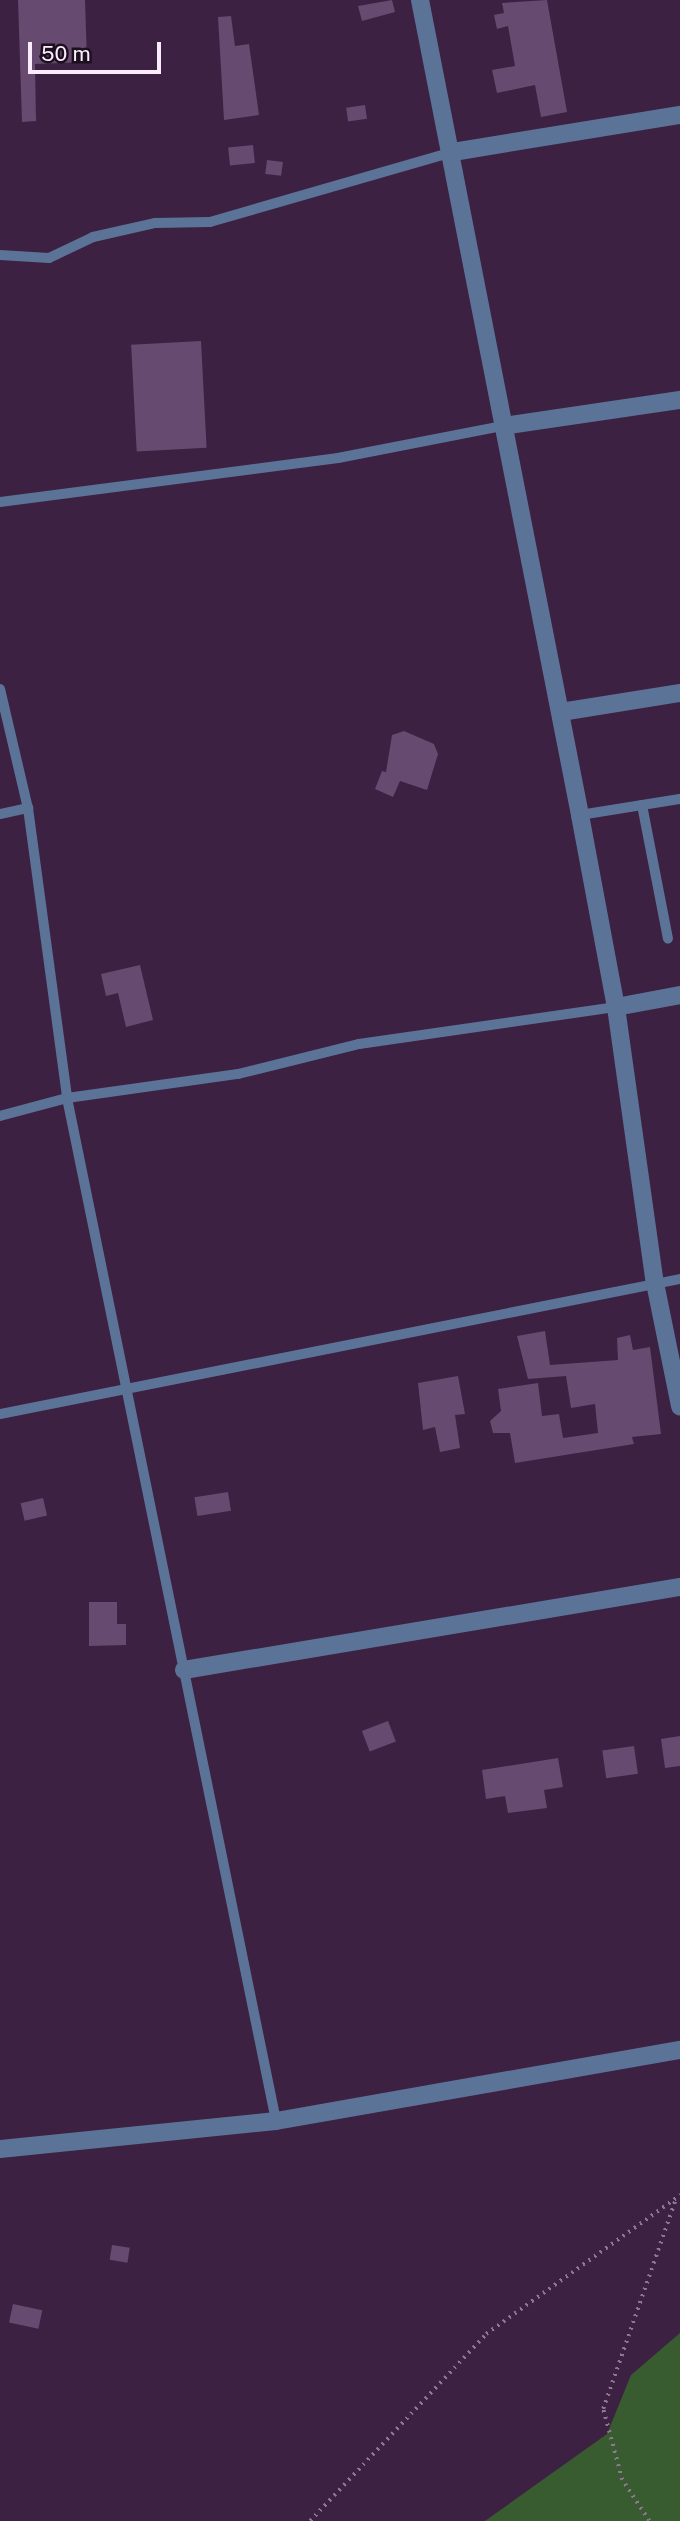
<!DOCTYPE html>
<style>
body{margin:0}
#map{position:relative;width:680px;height:2521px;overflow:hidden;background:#3c2142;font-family:"Public Sans",sans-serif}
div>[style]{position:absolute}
.water>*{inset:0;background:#385c2f}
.building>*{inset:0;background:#674a6f;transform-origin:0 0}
.path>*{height:3.5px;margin-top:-1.75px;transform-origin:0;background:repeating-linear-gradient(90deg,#8d7892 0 2px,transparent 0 7px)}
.lane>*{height:10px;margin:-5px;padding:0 5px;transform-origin:5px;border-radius:5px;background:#5c7398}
.street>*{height:18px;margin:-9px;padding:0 9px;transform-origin:9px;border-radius:9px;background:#5c7398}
span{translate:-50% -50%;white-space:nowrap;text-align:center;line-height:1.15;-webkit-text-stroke:7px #1c101f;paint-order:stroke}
.scale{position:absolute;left:28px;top:42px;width:133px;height:32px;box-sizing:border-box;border:4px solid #faecfd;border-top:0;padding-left:9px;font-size:21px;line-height:24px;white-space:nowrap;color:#faecfd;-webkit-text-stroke:5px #1c101f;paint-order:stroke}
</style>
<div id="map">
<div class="water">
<i style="clip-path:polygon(680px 2333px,680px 2521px,485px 2521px,607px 2434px,631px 2375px)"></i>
</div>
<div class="building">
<i style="clip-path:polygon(18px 0,85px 0,87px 62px,35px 64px,36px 121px,22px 122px)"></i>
<i style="clip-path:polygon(392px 0,395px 12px,362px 21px,358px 6px)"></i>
<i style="clip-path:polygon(547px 0,567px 112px,541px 117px,535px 85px,497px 93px,492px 70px,515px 66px,508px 26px,497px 29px,494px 15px,504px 13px,502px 3px)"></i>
<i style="clip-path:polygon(231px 16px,235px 46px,249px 44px,259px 115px,224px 120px,218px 17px)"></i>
<i style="left:365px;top:105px;width:14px;height:19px;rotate:82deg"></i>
<i style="left:253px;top:145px;width:18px;height:25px;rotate:84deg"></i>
<i style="left:267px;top:160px;width:16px;height:14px;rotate:7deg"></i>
<i style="left:201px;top:341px;width:107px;height:70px;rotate:87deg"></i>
<i style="clip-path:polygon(404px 731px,434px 744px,438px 754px,427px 790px,400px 781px,393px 797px,375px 789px,382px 771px,386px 772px,392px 735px)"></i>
<i style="clip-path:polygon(140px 965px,153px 1020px,126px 1027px,118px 993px,106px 996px,101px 974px)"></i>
<i style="clip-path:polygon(545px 1331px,550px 1365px,618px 1360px,617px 1338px,630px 1335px,633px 1350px,650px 1347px,661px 1434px,632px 1437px,634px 1444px,515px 1463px,510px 1433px,493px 1433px,490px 1421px,501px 1411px,498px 1389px,538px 1383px,542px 1416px,559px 1414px,563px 1438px,598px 1433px,595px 1404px,571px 1408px,566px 1376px,528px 1379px,517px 1336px)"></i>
<i style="clip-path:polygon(458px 1376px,465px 1414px,455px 1415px,460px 1448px,440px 1452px,435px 1427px,423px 1430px,418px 1383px)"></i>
<i style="left:228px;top:1492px;width:19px;height:34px;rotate:81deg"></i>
<i style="left:43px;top:1498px;width:18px;height:23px;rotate:77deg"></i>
<i style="clip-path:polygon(89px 1602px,117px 1602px,117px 1624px,126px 1624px,126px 1645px,89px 1646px)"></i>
<i style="left:388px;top:1721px;width:22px;height:28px;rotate:69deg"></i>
<i style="clip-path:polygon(680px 1736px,680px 1766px,665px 1768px,661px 1739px)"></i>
<i style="left:634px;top:1746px;width:28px;height:32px;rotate:82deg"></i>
<i style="clip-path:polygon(558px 1758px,563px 1787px,544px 1790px,547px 1808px,508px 1813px,505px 1796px,486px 1799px,482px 1770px)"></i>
<i style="left:112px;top:2245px;width:18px;height:15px;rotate:9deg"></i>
<i style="left:13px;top:2304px;width:30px;height:19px;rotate:12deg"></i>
</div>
<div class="path">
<i style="left:310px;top:2521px;width:257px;rotate:-46.7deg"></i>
<i style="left:486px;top:2334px;width:239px;rotate:-35.6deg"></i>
<i style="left:649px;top:2521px;width:49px;rotate:-123.4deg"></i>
<i style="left:622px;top:2480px;width:73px;rotate:-105deg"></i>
<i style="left:603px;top:2409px;width:220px;rotate:-70.9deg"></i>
</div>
<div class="lane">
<i style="left:0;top:255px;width:49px;rotate:3.5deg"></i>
<i style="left:49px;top:258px;width:49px;rotate:-25.5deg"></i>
<i style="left:93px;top:237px;width:64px;rotate:-12.7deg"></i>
<i style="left:155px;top:223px;width:55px;rotate:-1deg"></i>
<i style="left:210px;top:222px;width:253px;rotate:-16.1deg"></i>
<i style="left:0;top:502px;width:341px;rotate:-7.4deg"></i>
<i style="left:338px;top:458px;width:168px;rotate:-11deg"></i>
<i style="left:0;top:689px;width:122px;rotate:76.8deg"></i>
<i style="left:642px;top:805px;width:136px;rotate:79deg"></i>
<i style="left:0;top:814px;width:29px;rotate:-12deg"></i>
<i style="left:28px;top:808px;width:293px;rotate:82.3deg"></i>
<i style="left:67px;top:1098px;width:1044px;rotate:78.45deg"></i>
<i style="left:580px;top:815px;width:101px;rotate:-9.1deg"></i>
<i style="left:0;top:1116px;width:69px;rotate:-15deg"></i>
<i style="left:67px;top:1098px;width:173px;rotate:-8deg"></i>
<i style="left:238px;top:1074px;width:125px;rotate:-13.9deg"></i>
<i style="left:359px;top:1044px;width:260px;rotate:-8.2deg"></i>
<i style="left:0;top:1414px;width:693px;rotate:-11.23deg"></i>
</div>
<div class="street">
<i style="left:420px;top:0;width:831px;rotate:78.89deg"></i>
<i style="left:580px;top:815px;width:195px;rotate:79.4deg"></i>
<i style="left:616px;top:1007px;width:279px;rotate:82deg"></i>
<i style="left:655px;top:1283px;width:126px;rotate:78.5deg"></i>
<i style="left:453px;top:152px;width:230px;rotate:-9.3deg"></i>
<i style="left:503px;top:426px;width:179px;rotate:-8.4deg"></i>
<i style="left:561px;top:712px;width:121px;rotate:-9.1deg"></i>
<i style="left:616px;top:1007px;width:65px;rotate:-10.6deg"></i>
<i style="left:184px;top:1670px;width:503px;rotate:-9.5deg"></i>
<i style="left:0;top:2149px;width:277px;rotate:-5.8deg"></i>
<i style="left:276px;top:2121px;width:410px;rotate:-10deg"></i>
</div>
<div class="scale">50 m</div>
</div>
